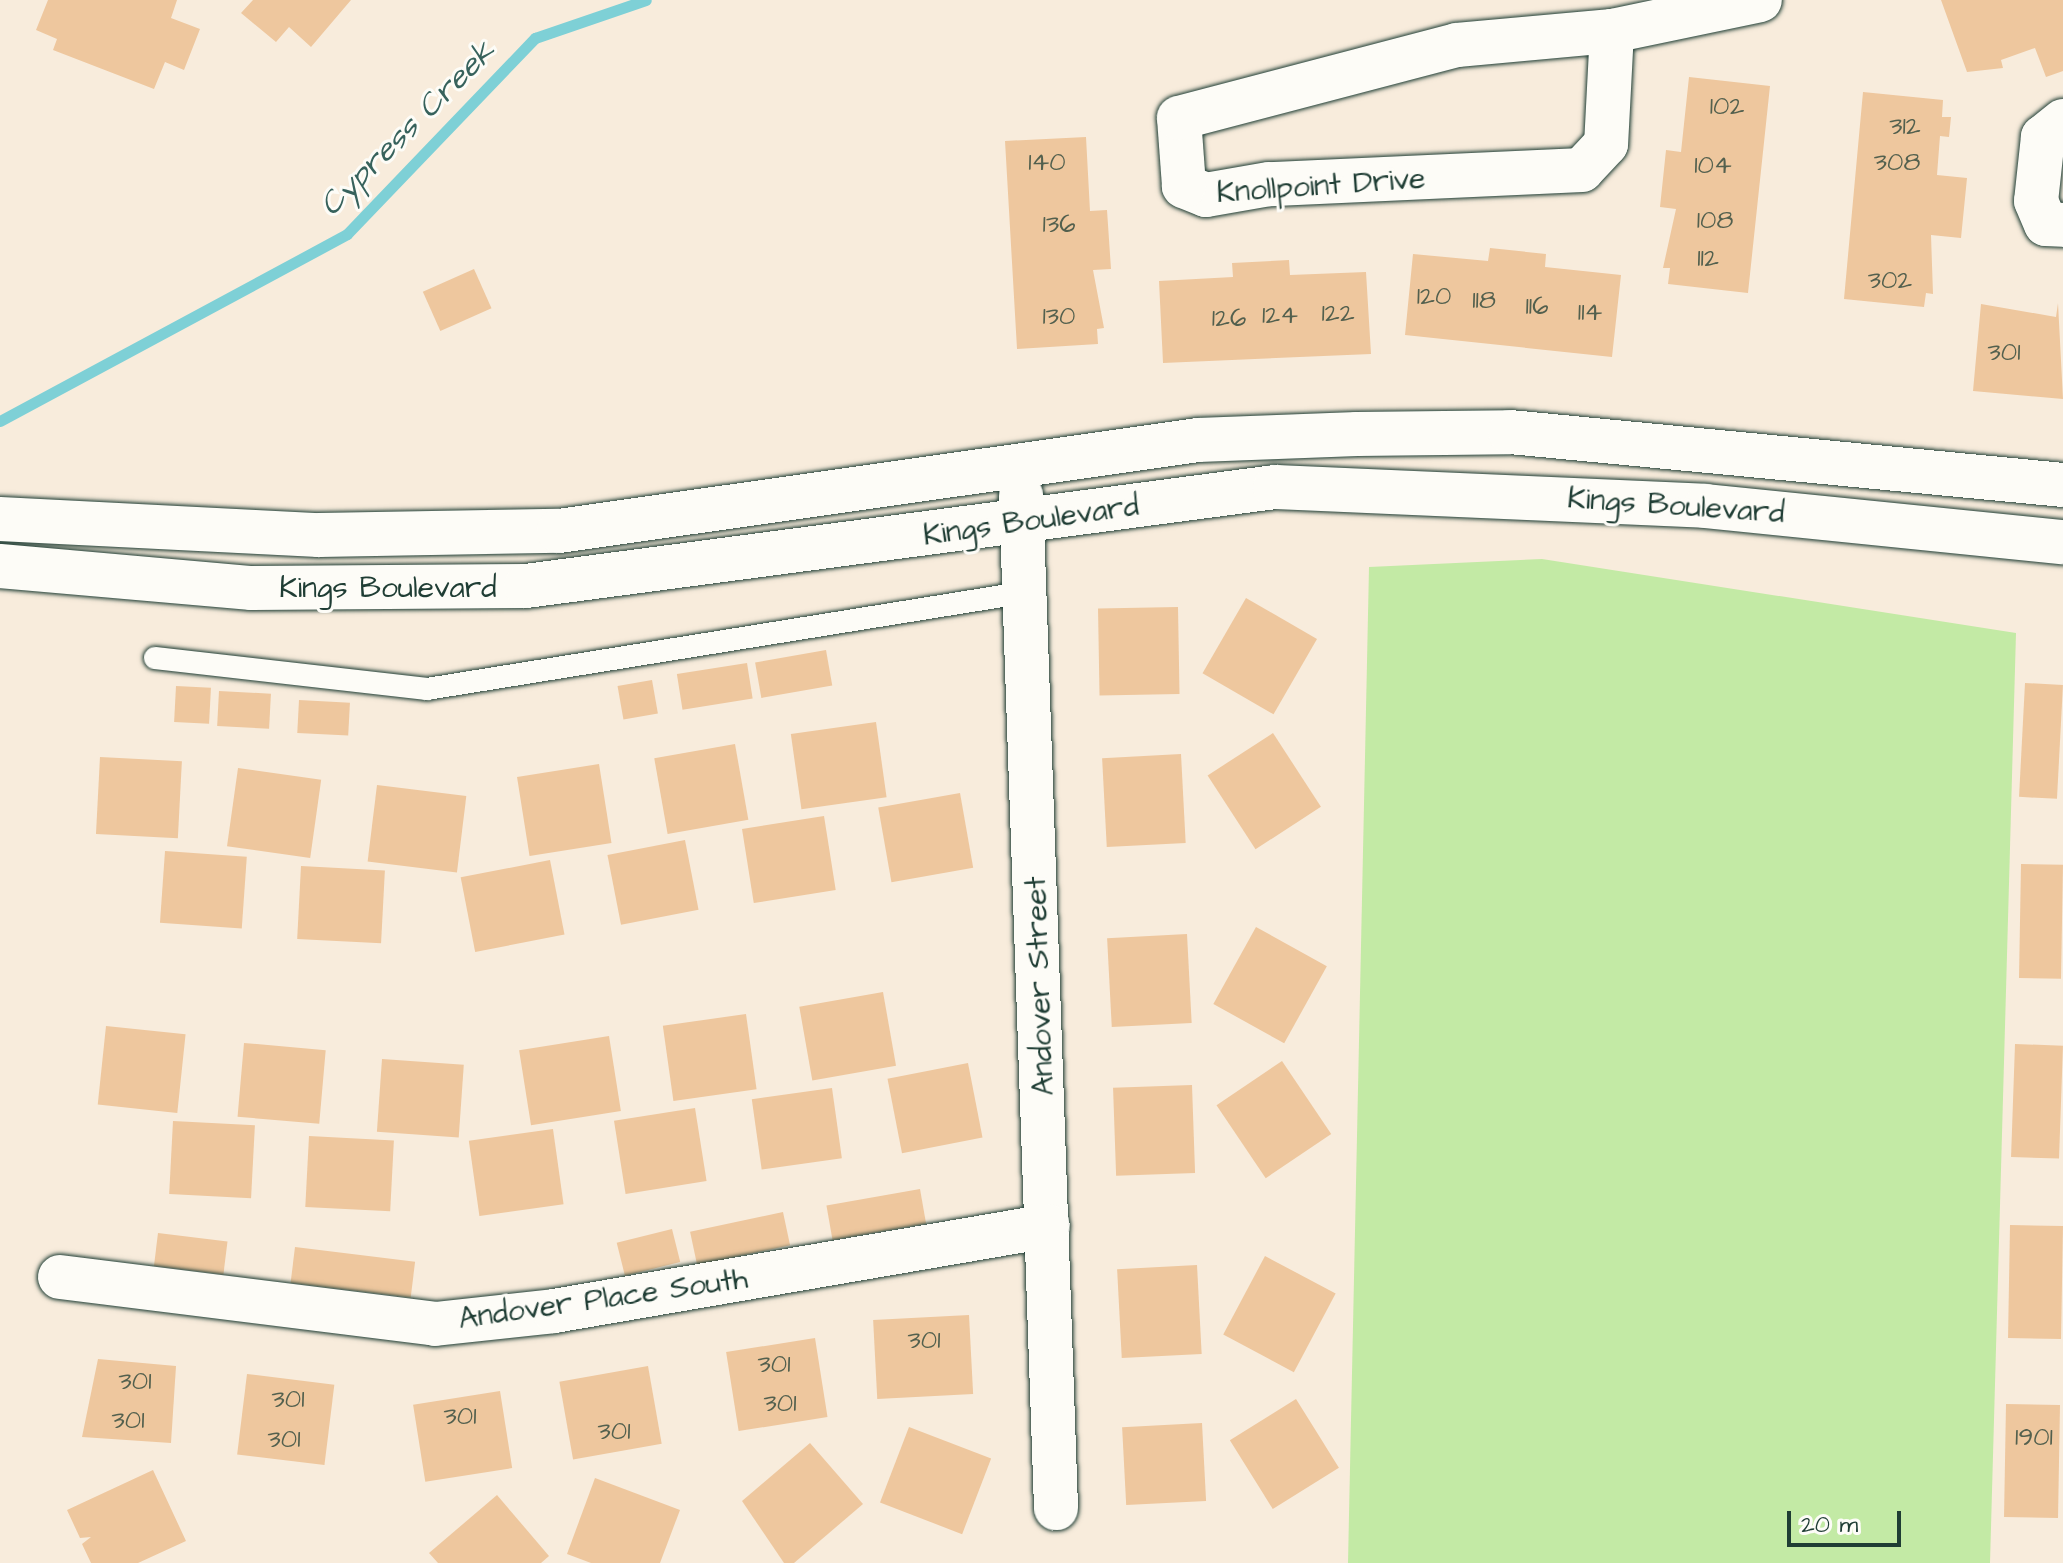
<!DOCTYPE html>
<style>
body{margin:0}
#map{position:relative;width:2063px;height:1563px;overflow:hidden;background:#f8ecdc;font-family:"Architects Daughter",sans-serif}
div>[style]{position:absolute}
.green>*{inset:0;background:#c3eaa5}
.stream>*{height:11px;margin:-5.5px;padding:0 5.5px;transform-origin:5.5px;border-radius:5.5px;background:#7ed0d6}
.building>*{inset:0;background:#eec79e;transform-origin:0 0}
.roads{filter:drop-shadow(0 0 2px #1f3d34) drop-shadow(0 0 2px #1f3d34)}
.lane>*{height:22px;margin:-11px;padding:0 11px;transform-origin:11px;border-radius:11px;background:#fdfcf7}
.street>*{height:44px;margin:-22px;padding:0 22px;transform-origin:22px;border-radius:22px;background:#fdfcf7}
span{translate:-50% -50%;white-space:nowrap;text-align:center;line-height:1.15;-webkit-text-stroke:6px #fdfcf7;paint-order:stroke}
.number-label{font-size:26px;color:#53604e}
.number-label span{-webkit-text-stroke-width:0}
.street-label{font-size:30px;color:#1f3d34}
.water-label{font-size:32px;color:#37625c;font-style:italic}
.scale{position:absolute;left:1787px;top:1511px;width:114px;height:36px;box-sizing:border-box;border:4px solid #1f3d34;border-top:0;padding-left:10px;font-size:24px;line-height:28px;white-space:nowrap;color:#1f3d34;-webkit-text-stroke:6px #fdfcf7;paint-order:stroke}
</style>
<div id="map">
<div class="green">
<i style="clip-path:polygon(1542px 559px,2016px 633px,1990px 1563px,1348px 1563px,1369px 567px)"></i>
</div>
<div class="stream">
<i style="left:0;top:421px;width:394px;rotate:-28.3deg"></i>
<i style="left:347px;top:234px;width:272px;rotate:-46.2deg"></i>
<i style="left:535px;top:38px;width:117px;rotate:-18.9deg"></i>
</div>
<div class="building">
<i style="clip-path:polygon(48px 0,177px 0,171px 18px,200px 29px,184px 70px,165px 62px,154px 89px,53px 50px,57px 39px,36px 30px)"></i>
<i style="clip-path:polygon(253px 0,351px 0,311px 47px,289px 27px,276px 42px,241px 13px)"></i>
<i style="clip-path:polygon(1941px 0,2063px 0,2063px 71px,2046px 77px,2035px 48px,2001px 60px,2003px 68px,1967px 72px)"></i>
<i style="clip-path:polygon(1689px 77px,1770px 86px,1748px 293px,1668px 284px,1670px 268px,1663px 268px,1676px 209px,1660px 207px,1666px 150px,1681px 152px)"></i>
<i style="clip-path:polygon(1863px 92px,1943px 100px,1942px 117px,1951px 117px,1949px 137px,1940px 136px,1937px 175px,1967px 178px,1961px 238px,1931px 235px,1933px 294px,1926px 293px,1924px 307px,1844px 299px)"></i>
<i style="clip-path:polygon(1086px 137px,1090px 211px,1107px 210px,1111px 269px,1093px 270px,1104px 328px,1097px 329px,1098px 344px,1017px 349px,1005px 141px)"></i>
<i style="clip-path:polygon(1490px 248px,1546px 254px,1545px 267px,1621px 275px,1612px 357px,1405px 335px,1413px 254px,1488px 261px)"></i>
<i style="clip-path:polygon(1289px 260px,1290px 275px,1366px 272px,1371px 354px,1163px 363px,1159px 281px,1233px 277px,1232px 263px)"></i>
<i style="left:474px;top:269px;width:43px;height:56px;rotate:66deg"></i>
<i style="clip-path:polygon(2058px 303px,2063px 399px,1973px 391px,1981px 304px,2056px 317px)"></i>
<i style="left:1246px;top:598px;width:82px;height:87px;rotate:30deg"></i>
<i style="left:1178px;top:607px;width:87px;height:80px;rotate:89deg"></i>
<i style="left:826px;top:650px;width:36px;height:72px;rotate:80deg"></i>
<i style="left:747px;top:663px;width:36px;height:71px;rotate:81deg"></i>
<i style="left:652px;top:680px;width:34px;height:35px;rotate:80deg"></i>
<i style="left:2025px;top:683px;width:38px;height:114px;rotate:3deg"></i>
<i style="left:176px;top:686px;width:35px;height:36px;rotate:3deg"></i>
<i style="left:219px;top:691px;width:52px;height:35px;rotate:3deg"></i>
<i style="left:299px;top:700px;width:51px;height:33px;rotate:3deg"></i>
<i style="left:876px;top:722px;width:76px;height:86px;rotate:82deg"></i>
<i style="left:1273px;top:733px;width:88px;height:78px;rotate:57deg"></i>
<i style="left:735px;top:744px;width:77px;height:82px;rotate:80deg"></i>
<i style="left:1181px;top:754px;width:89px;height:79px;rotate:87deg"></i>
<i style="left:100px;top:757px;width:82px;height:77px;rotate:3deg"></i>
<i style="left:599px;top:764px;width:80px;height:83px;rotate:81deg"></i>
<i style="left:238px;top:768px;width:84px;height:79px;rotate:8deg"></i>
<i style="left:377px;top:785px;width:90px;height:77px;rotate:7deg"></i>
<i style="left:960px;top:793px;width:76px;height:83px;rotate:80deg"></i>
<i style="left:824px;top:816px;width:75px;height:83px;rotate:81deg"></i>
<i style="left:685px;top:840px;width:71px;height:79px;rotate:79deg"></i>
<i style="left:165px;top:851px;width:82px;height:72px;rotate:4deg"></i>
<i style="left:550px;top:860px;width:76px;height:91px;rotate:79deg"></i>
<i style="left:2021px;top:864px;width:42px;height:114px;rotate:1deg"></i>
<i style="left:301px;top:866px;width:84px;height:73px;rotate:3deg"></i>
<i style="left:1256px;top:927px;width:81px;height:88px;rotate:29deg"></i>
<i style="left:1187px;top:934px;width:89px;height:80px;rotate:87deg"></i>
<i style="left:883px;top:992px;width:75px;height:85px;rotate:80deg"></i>
<i style="left:746px;top:1014px;width:76px;height:84px;rotate:82deg"></i>
<i style="left:106px;top:1026px;width:80px;height:79px;rotate:6deg"></i>
<i style="left:609px;top:1036px;width:76px;height:91px;rotate:81deg"></i>
<i style="left:244px;top:1043px;width:82px;height:74px;rotate:5deg"></i>
<i style="left:2015px;top:1044px;width:48px;height:113px;rotate:2deg"></i>
<i style="left:382px;top:1059px;width:82px;height:73px;rotate:4deg"></i>
<i style="left:1282px;top:1061px;width:88px;height:79px;rotate:56deg"></i>
<i style="left:968px;top:1063px;width:76px;height:82px;rotate:79deg"></i>
<i style="left:1192px;top:1085px;width:88px;height:79px;rotate:88deg"></i>
<i style="left:832px;top:1088px;width:71px;height:81px;rotate:82deg"></i>
<i style="left:695px;top:1108px;width:74px;height:82px;rotate:81deg"></i>
<i style="left:173px;top:1121px;width:82px;height:73px;rotate:3deg"></i>
<i style="left:553px;top:1129px;width:76px;height:85px;rotate:82deg"></i>
<i style="left:309px;top:1136px;width:85px;height:71px;rotate:3deg"></i>
<i style="left:920px;top:1189px;width:35px;height:95px;rotate:80deg"></i>
<i style="left:783px;top:1212px;width:34px;height:95px;rotate:78deg"></i>
<i style="left:2010px;top:1225px;width:53px;height:113px;rotate:1deg"></i>
<i style="left:672px;top:1229px;width:34px;height:57px;rotate:76deg"></i>
<i style="left:158px;top:1233px;width:70px;height:33px;rotate:7deg"></i>
<i style="left:295px;top:1247px;width:121px;height:36px;rotate:7deg"></i>
<i style="left:1265px;top:1256px;width:80px;height:89px;rotate:28deg"></i>
<i style="left:1197px;top:1265px;width:89px;height:80px;rotate:87deg"></i>
<i style="left:969px;top:1315px;width:79px;height:96px;rotate:87deg"></i>
<i style="left:815px;top:1338px;width:80px;height:90px;rotate:81deg"></i>
<i style="clip-path:polygon(98px 1359px,176px 1366px,171px 1443px,82px 1437px)"></i>
<i style="left:648px;top:1366px;width:79px;height:90px;rotate:80deg"></i>
<i style="left:247px;top:1374px;width:88px;height:81px;rotate:7deg"></i>
<i style="left:500px;top:1391px;width:78px;height:88px;rotate:81deg"></i>
<i style="left:1296px;top:1399px;width:81px;height:78px;rotate:58deg"></i>
<i style="left:2006px;top:1404px;width:54px;height:113px;rotate:1deg"></i>
<i style="left:1202px;top:1423px;width:78px;height:80px;rotate:87deg"></i>
<i style="left:909px;top:1427px;width:88px;height:81px;rotate:21deg"></i>
<i style="clip-path:polygon(810px 1443px,863px 1504px,794px 1563px,784px 1563px,742px 1501px)"></i>
<i style="clip-path:polygon(153px 1470px,186px 1541px,138px 1563px,91px 1563px,82px 1544px,91px 1537px,80px 1538px,67px 1510px)"></i>
<i style="clip-path:polygon(595px 1478px,680px 1510px,660px 1563px,591px 1563px,567px 1554px)"></i>
<i style="clip-path:polygon(497px 1495px,549px 1556px,541px 1563px,438px 1563px,429px 1553px)"></i>
</div>
<div class="roads">
<div class="lane">
<i style="left:155px;top:658px;width:274px;rotate:6.5deg"></i>
<i style="left:427px;top:689px;width:608px;rotate:-9.18deg"></i>
</div>
<div class="street">
<i style="left:1612px;top:31px;width:113px;rotate:93deg"></i>
<i style="left:1606px;top:144px;width:35px;rotate:133deg"></i>
<i style="left:1582px;top:170px;width:313px;rotate:177.4deg"></i>
<i style="left:1269px;top:184px;width:64px;rotate:170.1deg"></i>
<i style="left:1206px;top:195px;width:24px;rotate:-158deg"></i>
<i style="left:1184px;top:186px;width:68px;rotate:-94.2deg"></i>
<i style="left:1179px;top:118px;width:287px;rotate:-14.7deg"></i>
<i style="left:1457px;top:45px;width:156px;rotate:-5.2deg"></i>
<i style="left:1612px;top:31px;width:151px;rotate:-11.8deg"></i>
<i style="left:2063px;top:121px;width:26px;rotate:141deg"></i>
<i style="left:2043px;top:137px;width:64px;rotate:96.2deg"></i>
<i style="left:2036px;top:201px;width:25px;rotate:67deg"></i>
<i style="left:2046px;top:224px;width:17px;rotate:3deg"></i>
<i style="left:1021px;top:495px;width:1014px;rotate:88.02deg"></i>
<i style="left:0;top:519px;width:319px;rotate:2.9deg"></i>
<i style="left:319px;top:535px;width:240px;rotate:-1deg"></i>
<i style="left:559px;top:531px;width:645px;rotate:-8.1deg"></i>
<i style="left:1198px;top:440px;width:159px;rotate:-2.2deg"></i>
<i style="left:1357px;top:434px;width:153px;rotate:-0.7deg"></i>
<i style="left:1510px;top:432px;width:556px;rotate:5.47deg"></i>
<i style="left:0;top:566px;width:253px;rotate:5deg"></i>
<i style="left:252px;top:588px;width:274px;rotate:-0.4deg"></i>
<i style="left:526px;top:586px;width:756px;rotate:-7.53deg"></i>
<i style="left:1275px;top:487px;width:431px;rotate:2.5deg"></i>
<i style="left:1706px;top:506px;width:359px;rotate:5.8deg"></i>
<i style="left:60px;top:1277px;width:378px;rotate:7.1deg"></i>
<i style="left:435px;top:1324px;width:120px;rotate:-6.2deg"></i>
<i style="left:554px;top:1311px;width:501px;rotate:-9.76deg"></i>
</div>
</div>
<div class="number-label">
<span style="left:1727px;top:107px">102</span>
<span style="left:1905px;top:127px">312</span>
<span style="left:1047px;top:163px">140</span>
<span style="left:1897px;top:163px">308</span>
<span style="left:1713px;top:166px">104</span>
<span style="left:1715px;top:221px">108</span>
<span style="left:1059px;top:225px">136</span>
<span style="left:1708px;top:259px">112</span>
<span style="left:1890px;top:281px">302</span>
<span style="left:1434px;top:297px">120</span>
<span style="left:1484px;top:301px">118</span>
<span style="left:1537px;top:307px">116</span>
<span style="left:1590px;top:313px">114</span>
<span style="left:1338px;top:314px">122</span>
<span style="left:1280px;top:316px">124</span>
<span style="left:1059px;top:317px">130</span>
<span style="left:1229px;top:319px">126</span>
<span style="left:2004px;top:353px">301</span>
<span style="left:924px;top:1341px">301</span>
<span style="left:774px;top:1365px">301</span>
<span style="left:135px;top:1382px">301</span>
<span style="left:288px;top:1400px">301</span>
<span style="left:780px;top:1404px">301</span>
<span style="left:460px;top:1417px">301</span>
<span style="left:128px;top:1421px">301</span>
<span style="left:614px;top:1432px">301</span>
<span style="left:2034px;top:1438px">1901</span>
<span style="left:284px;top:1440px">301</span>
</div>
<div class="street-label">
<span style="left:1321px;top:186px;rotate:-4deg">Knollpoint Drive</span>
<span style="left:1676px;top:506px;rotate:4deg">Kings Boulevard</span>
<span style="left:1031px;top:521px;rotate:-8deg">Kings Boulevard</span>
<span style="left:388px;top:588px">Kings Boulevard</span>
<span style="left:1040px;top:986px;rotate:-92deg">Andover Street</span>
<span style="left:603px;top:1299px;rotate:-8deg">Andover Place South</span>
</div>
<div class="water-label">
<span style="left:408px;top:129px;rotate:-45deg">Cypress Creek</span>
</div>
<div class="scale">20 m</div>
</div>
